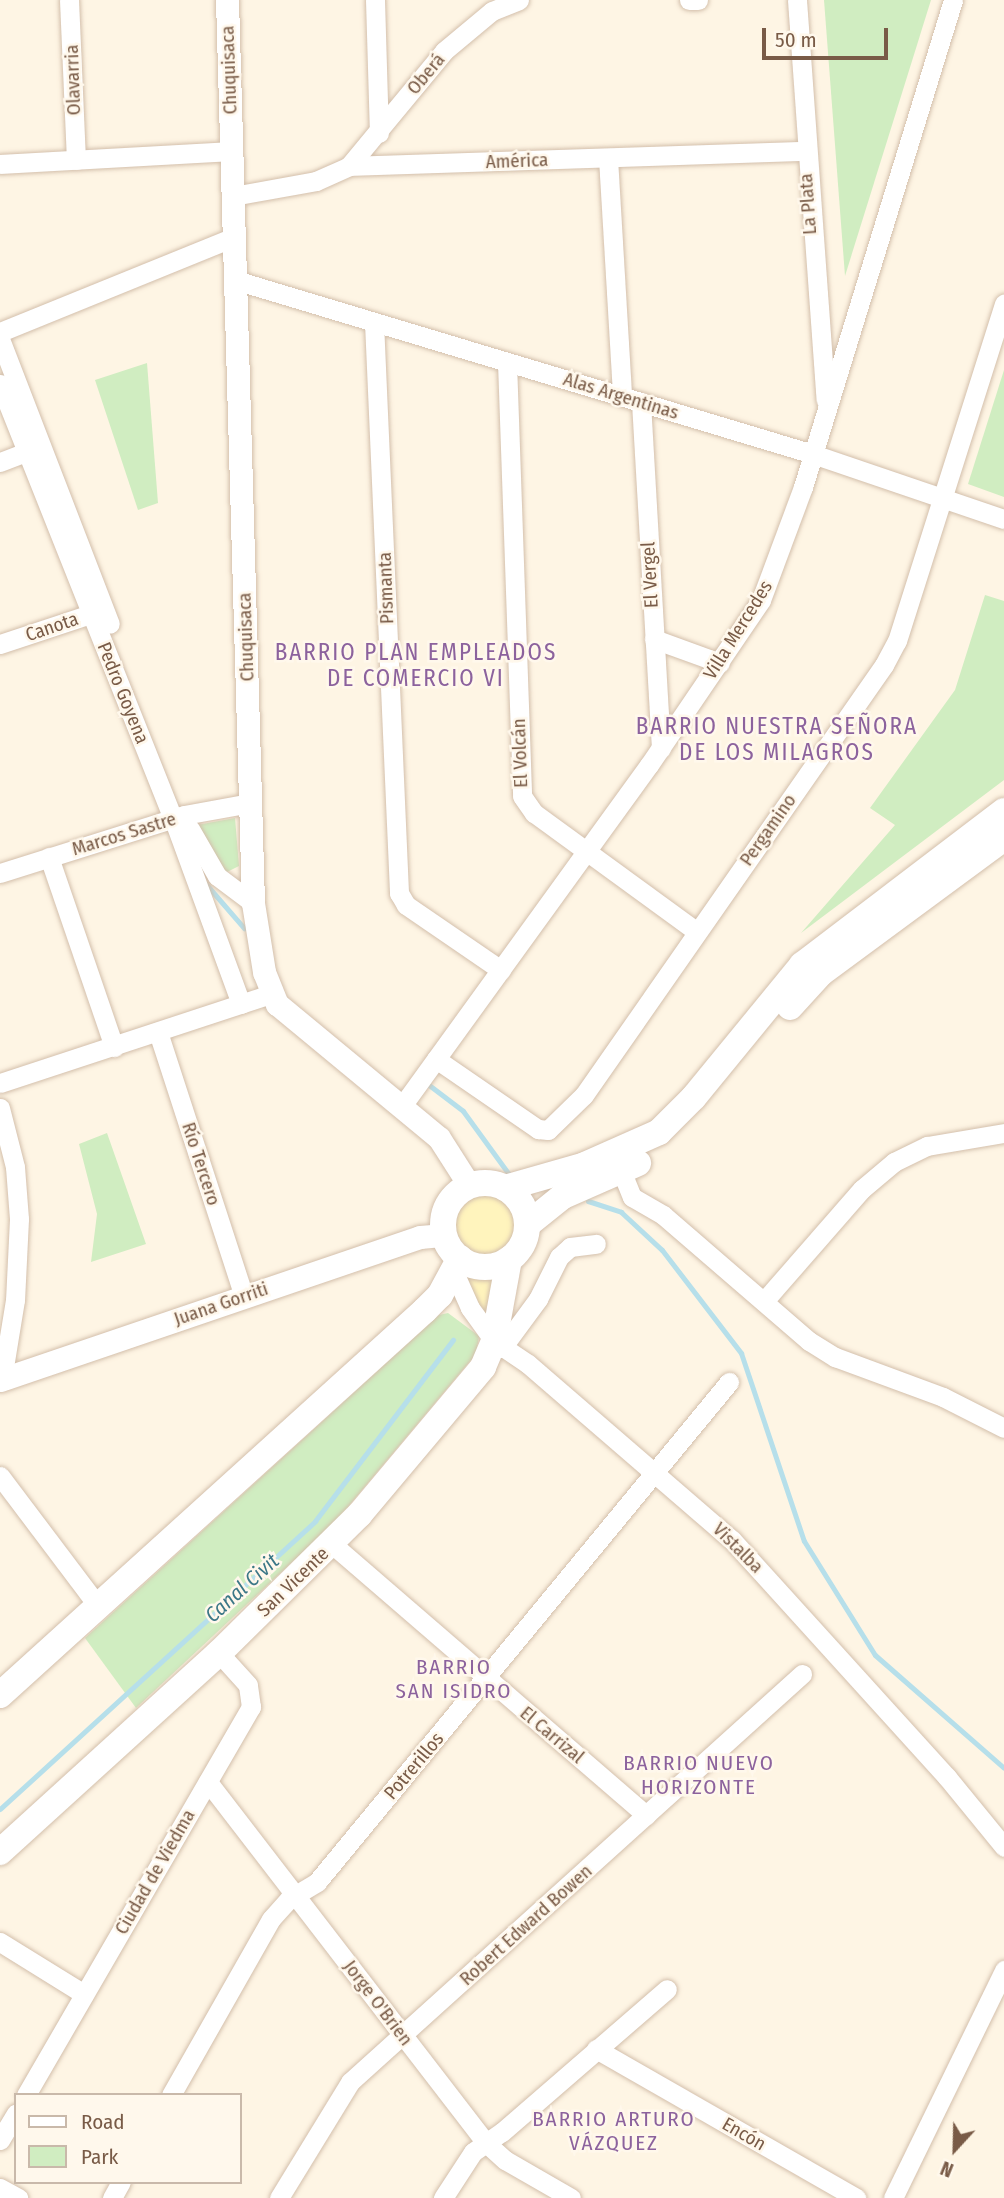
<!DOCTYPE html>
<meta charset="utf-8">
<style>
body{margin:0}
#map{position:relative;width:1004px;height:2198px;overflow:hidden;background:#fef5e4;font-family:"Fira Sans Condensed",sans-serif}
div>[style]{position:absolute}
.green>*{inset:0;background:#d0edc1}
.sand>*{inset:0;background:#fff4bd}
.round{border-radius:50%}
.stream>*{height:5px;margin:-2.5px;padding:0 2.5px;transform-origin:2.5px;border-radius:2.5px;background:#b6dfea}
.roads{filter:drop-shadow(0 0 2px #d3bfab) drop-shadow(0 0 2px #d3bfab)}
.minor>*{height:19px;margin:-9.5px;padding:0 9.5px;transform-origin:9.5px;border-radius:9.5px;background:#fff}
.tertiary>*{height:23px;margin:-11.5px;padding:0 11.5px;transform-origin:11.5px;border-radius:11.5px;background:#fff}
.secondary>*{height:26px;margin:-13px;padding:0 13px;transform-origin:13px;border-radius:13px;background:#fff}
.secondary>.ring{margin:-13px;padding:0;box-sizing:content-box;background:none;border:26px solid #fff;border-radius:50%}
span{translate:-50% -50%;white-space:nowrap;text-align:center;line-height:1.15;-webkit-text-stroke:5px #fff8ec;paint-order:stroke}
.street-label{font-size:19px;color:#795b47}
.water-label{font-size:21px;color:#3b7787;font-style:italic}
.neighbourhood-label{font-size:21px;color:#8c629d;letter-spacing:2px}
.quarter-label{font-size:23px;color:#8c629d;letter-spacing:2px}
.legend{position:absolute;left:14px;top:2093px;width:228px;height:91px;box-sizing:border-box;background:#fff8ec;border:2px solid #c9b9aa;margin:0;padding:9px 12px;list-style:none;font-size:21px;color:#795b47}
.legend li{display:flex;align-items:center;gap:14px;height:35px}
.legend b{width:35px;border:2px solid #c9b9aa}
.north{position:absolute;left:920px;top:2114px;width:70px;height:70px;-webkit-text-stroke:5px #fff8ec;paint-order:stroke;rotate:202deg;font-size:19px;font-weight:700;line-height:28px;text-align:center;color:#795b47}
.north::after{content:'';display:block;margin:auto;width:24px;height:32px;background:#795b47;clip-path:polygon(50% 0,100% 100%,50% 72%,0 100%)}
.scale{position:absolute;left:762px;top:28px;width:126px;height:32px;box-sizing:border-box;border:4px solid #795b47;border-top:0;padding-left:9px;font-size:21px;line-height:24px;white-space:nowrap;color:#795b47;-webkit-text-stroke:5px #fff8ec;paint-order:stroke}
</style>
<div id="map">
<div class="green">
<i style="clip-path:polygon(824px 0,931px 0,845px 276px)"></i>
<i style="clip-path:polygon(147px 363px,158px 503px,138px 510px,95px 380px)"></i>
<i style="clip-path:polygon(1004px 370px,1004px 497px,968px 484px)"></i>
<i style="clip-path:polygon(985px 595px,1004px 601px,1004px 780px,801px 933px,895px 825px,870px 808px,955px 690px)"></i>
<i style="clip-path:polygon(235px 818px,239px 866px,227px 872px,213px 861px,197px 825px)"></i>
<i style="clip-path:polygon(107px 1133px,146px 1244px,91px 1262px,97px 1214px,79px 1144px)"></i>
<i style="clip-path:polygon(448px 1313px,479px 1336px,476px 1354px,336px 1521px,136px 1708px,85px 1638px,439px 1315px)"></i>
</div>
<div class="sand">
<i class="round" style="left:455px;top:1193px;width:62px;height:62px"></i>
<i style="clip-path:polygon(470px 1275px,494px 1275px,487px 1322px,466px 1277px)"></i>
</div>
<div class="stream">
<i style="left:205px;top:883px;width:60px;rotate:49.1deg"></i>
<i style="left:425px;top:1082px;width:48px;rotate:37.3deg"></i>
<i style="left:463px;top:1111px;width:77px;rotate:54deg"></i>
<i style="left:588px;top:1201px;width:35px;rotate:18deg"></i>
<i style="left:621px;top:1212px;width:56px;rotate:42.8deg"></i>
<i style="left:662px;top:1250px;width:130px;rotate:52.5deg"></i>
<i style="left:741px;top:1353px;width:198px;rotate:71.5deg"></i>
<i style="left:804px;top:1541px;width:134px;rotate:58.1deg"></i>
<i style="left:875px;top:1655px;width:171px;rotate:41.2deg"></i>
<i style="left:0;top:1809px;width:427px;rotate:-42.4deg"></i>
<i style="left:315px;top:1521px;width:228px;rotate:-52.7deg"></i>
</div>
<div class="roads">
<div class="minor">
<i style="left:69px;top:0;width:160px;rotate:87.5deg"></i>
<i style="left:375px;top:0;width:133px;rotate:88.3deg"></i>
<i style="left:689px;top:0;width:9px"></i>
<i style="left:797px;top:0;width:401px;rotate:85.9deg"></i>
<i style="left:608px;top:158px;width:239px;rotate:86.6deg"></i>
<i style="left:0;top:164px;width:232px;rotate:-3.2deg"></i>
<i style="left:349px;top:166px;width:149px;rotate:-50.4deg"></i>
<i style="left:444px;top:51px;width:62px;rotate:-39.8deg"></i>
<i style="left:492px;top:11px;width:29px;rotate:-22deg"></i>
<i style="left:233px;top:196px;width:84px;rotate:-10.2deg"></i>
<i style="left:316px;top:181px;width:36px;rotate:-24deg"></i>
<i style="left:349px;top:166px;width:456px;rotate:-1.9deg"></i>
<i style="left:235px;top:280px;width:604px;rotate:16.75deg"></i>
<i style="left:813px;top:454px;width:202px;rotate:18.8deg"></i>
<i style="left:374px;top:322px;width:572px;rotate:87.49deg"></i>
<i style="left:399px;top:893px;width:14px;rotate:60deg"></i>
<i style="left:406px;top:905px;width:115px;rotate:34.4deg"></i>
<i style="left:0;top:332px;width:253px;rotate:-22.1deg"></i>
<i style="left:0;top:339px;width:305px;rotate:68.9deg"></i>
<i style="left:507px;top:362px;width:434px;rotate:88deg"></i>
<i style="left:522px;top:796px;width:21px;rotate:55deg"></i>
<i style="left:534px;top:813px;width:200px;rotate:36.1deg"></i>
<i style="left:0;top:384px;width:467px;rotate:68.3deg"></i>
<i style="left:173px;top:818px;width:198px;rotate:69.9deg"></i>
<i style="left:641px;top:402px;width:347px;rotate:86.7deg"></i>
<i style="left:0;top:462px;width:30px;rotate:-21deg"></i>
<i style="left:654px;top:639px;width:70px;rotate:20deg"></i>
<i style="left:0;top:644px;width:108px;rotate:-18.4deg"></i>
<i style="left:190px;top:829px;width:54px;rotate:60.1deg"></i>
<i style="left:217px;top:876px;width:45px;rotate:36.9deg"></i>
<i style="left:49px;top:857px;width:201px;rotate:71.1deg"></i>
<i style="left:0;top:873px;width:193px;rotate:-17.5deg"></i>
<i style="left:184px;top:815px;width:68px;rotate:-10.2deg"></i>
<i style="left:158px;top:1032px;width:279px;rotate:72deg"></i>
<i style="left:436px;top:1059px;width:124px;rotate:34.5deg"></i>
<i style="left:538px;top:1129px;width:10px;rotate:6deg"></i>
<i style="left:548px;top:1130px;width:50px;rotate:-44.2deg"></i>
<i style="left:584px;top:1095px;width:524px;rotate:-55.1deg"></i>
<i style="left:884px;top:665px;width:27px;rotate:-62deg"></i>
<i style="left:897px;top:641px;width:354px;rotate:-72.4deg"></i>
<i style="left:0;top:1083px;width:285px;rotate:-18.2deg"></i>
<i style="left:402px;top:1106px;width:421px;rotate:-54.1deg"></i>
<i style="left:649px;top:765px;width:199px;rotate:-55.8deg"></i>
<i style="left:761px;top:600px;width:121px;rotate:-69.6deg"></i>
<i style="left:803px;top:487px;width:510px;rotate:-72.88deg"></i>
<i style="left:0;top:1108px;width:61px;rotate:75.7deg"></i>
<i style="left:15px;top:1167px;width:52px;rotate:85.6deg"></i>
<i style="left:19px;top:1219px;width:81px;rotate:92.8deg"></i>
<i style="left:15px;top:1300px;width:80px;rotate:99.3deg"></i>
<i style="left:621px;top:1170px;width:29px;rotate:68deg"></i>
<i style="left:632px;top:1197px;width:36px;rotate:30deg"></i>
<i style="left:663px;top:1215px;width:193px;rotate:40.8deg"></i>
<i style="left:809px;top:1341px;width:31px;rotate:32deg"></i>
<i style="left:835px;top:1357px;width:115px;rotate:20.3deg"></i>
<i style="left:943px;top:1397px;width:68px;rotate:26.9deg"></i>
<i style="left:454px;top:1272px;width:39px;rotate:66deg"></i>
<i style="left:470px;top:1308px;width:41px;rotate:54deg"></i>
<i style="left:494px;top:1341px;width:41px;rotate:34.1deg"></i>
<i style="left:528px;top:1364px;width:269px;rotate:40.8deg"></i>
<i style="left:732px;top:1540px;width:320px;rotate:47.8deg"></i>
<i style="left:947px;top:1777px;width:90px;rotate:50.8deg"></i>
<i style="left:765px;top:1300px;width:147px;rotate:-48.9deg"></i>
<i style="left:862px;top:1189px;width:42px;rotate:-40.2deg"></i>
<i style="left:894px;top:1162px;width:37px;rotate:-26deg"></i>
<i style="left:927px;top:1146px;width:78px;rotate:-9.6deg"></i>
<i style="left:502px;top:1348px;width:61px;rotate:-53.7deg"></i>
<i style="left:538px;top:1299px;width:47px;rotate:-63.4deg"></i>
<i style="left:559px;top:1257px;width:15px;rotate:-42deg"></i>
<i style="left:570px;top:1247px;width:26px;rotate:-7deg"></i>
<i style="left:0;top:1476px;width:163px;rotate:53deg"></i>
<i style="left:332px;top:1544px;width:415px;rotate:40.8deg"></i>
<i style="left:208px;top:1782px;width:454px;rotate:52.4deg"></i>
<i style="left:485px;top:2142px;width:27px;rotate:42deg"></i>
<i style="left:505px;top:2160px;width:76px;rotate:29.9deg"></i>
<i style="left:0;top:1942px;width:99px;rotate:31.8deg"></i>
<i style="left:596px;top:2049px;width:300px;rotate:29.8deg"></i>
<i style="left:26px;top:2095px;width:449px;rotate:-59.9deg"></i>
<i style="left:251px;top:1707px;width:22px;rotate:-98deg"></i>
<i style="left:248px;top:1685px;width:43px;rotate:-132.2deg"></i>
<i style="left:171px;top:2095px;width:202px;rotate:-60.4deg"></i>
<i style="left:271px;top:1919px;width:27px;rotate:-48deg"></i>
<i style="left:289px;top:1899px;width:33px;rotate:-31deg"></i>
<i style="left:317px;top:1882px;width:648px;rotate:-50.51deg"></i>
<i style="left:0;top:2140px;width:31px;rotate:-59deg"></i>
<i style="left:0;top:2188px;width:21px;rotate:29deg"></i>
<i style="left:112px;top:2198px;width:18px;rotate:-61deg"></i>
<i style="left:279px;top:2198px;width:136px;rotate:-58.5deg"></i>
<i style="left:350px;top:2082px;width:609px;rotate:-42.07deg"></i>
<i style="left:443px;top:2198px;width:55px;rotate:-56.9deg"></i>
<i style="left:473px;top:2152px;width:35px;rotate:-35deg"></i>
<i style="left:502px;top:2132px;width:218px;rotate:-40.9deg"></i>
<i style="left:893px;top:2198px;width:254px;rotate:-64deg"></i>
</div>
<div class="tertiary">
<i style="left:227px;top:0;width:903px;rotate:88.35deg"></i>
<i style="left:253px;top:903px;width:70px;rotate:80.9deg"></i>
<i style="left:264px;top:972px;width:35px;rotate:68deg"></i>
<i style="left:277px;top:1004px;width:210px;rotate:39.6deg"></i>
<i style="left:439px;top:1138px;width:56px;rotate:57.4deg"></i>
<i style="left:0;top:1380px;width:444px;rotate:-18.8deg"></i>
<i style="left:420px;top:1237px;width:24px;rotate:-5deg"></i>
</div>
<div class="secondary">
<i style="left:790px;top:1007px;width:46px;rotate:-47.6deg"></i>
<i style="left:821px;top:973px;width:227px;rotate:-36.4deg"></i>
<i class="ring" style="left:443px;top:1183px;width:58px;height:58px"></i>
<i style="left:505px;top:1188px;width:83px;rotate:-16deg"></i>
<i style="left:585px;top:1165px;width:81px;rotate:-24deg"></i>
<i style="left:659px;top:1132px;width:49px;rotate:-45deg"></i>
<i style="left:694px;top:1097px;width:171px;rotate:-50.7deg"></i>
<i style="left:802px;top:965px;width:254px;rotate:-37.3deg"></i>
<i style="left:527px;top:1225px;width:46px;rotate:-38.9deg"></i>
<i style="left:563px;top:1196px;width:82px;rotate:-23.7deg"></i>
<i style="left:0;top:1695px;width:573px;rotate:-42.17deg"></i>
<i style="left:425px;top:1310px;width:21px;rotate:-45deg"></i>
<i style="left:440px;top:1295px;width:42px;rotate:-61.6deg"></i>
<i style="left:0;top:1852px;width:296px;rotate:-42.3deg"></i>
<i style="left:219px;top:1653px;width:197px;rotate:-44.6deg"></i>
<i style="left:359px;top:1515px;width:193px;rotate:-50deg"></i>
<i style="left:483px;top:1367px;width:28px;rotate:-67deg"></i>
<i style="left:494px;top:1341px;width:83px;rotate:-79.6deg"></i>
</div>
</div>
<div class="street-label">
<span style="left:229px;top:70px;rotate:-92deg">Chuquisaca</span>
<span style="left:426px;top:74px;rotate:-50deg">Oberá</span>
<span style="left:73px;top:80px;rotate:-92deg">Olavarria</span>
<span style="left:517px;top:161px;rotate:-2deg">América</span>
<span style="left:808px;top:204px;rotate:-94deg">La Plata</span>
<span style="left:621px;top:396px;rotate:17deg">Alas Argentinas</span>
<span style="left:650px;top:575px;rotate:-93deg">El Vergel</span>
<span style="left:386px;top:588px;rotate:-92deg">Pismanta</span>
<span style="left:52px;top:627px;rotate:-19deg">Canota</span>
<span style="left:738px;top:630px;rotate:-58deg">Villa Mercedes</span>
<span style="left:246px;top:637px;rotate:-92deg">Chuquisaca</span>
<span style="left:123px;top:693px;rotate:68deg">Pedro Goyena</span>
<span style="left:520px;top:753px;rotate:-92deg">El Volcán</span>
<span style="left:768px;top:830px;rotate:-55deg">Pergamino</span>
<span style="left:124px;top:834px;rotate:-17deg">Marcos Sastre</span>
<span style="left:201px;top:1164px;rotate:72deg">Río Tercero</span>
<span style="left:221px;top:1304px;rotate:-19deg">Juana Gorriti</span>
<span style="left:738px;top:1548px;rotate:45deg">Vistalba</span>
<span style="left:293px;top:1582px;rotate:-44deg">San Vicente</span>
<span style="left:552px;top:1735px;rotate:40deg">El Carrizal</span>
<span style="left:414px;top:1766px;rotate:-50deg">Potrerillos</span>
<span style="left:155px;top:1872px;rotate:-60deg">Ciudad de Viedma</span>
<span style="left:526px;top:1925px;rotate:-42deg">Robert Edward Bowen</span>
<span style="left:378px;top:2003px;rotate:53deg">Jorge O'Brien</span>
<span style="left:744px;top:2134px;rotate:30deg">Encón</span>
</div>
<div class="water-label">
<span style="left:242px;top:1588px;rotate:-42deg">Canal Civit</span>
</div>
<div class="neighbourhood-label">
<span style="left:454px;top:1679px">BARRIO<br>SAN ISIDRO</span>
<span style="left:699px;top:1775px">BARRIO NUEVO<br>HORIZONTE</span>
<span style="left:614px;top:2131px">BARRIO ARTURO<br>VÁZQUEZ</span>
</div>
<div class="quarter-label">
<span style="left:416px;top:665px">BARRIO PLAN EMPLEADOS<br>DE COMERCIO VI</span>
<span style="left:777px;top:739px">BARRIO NUESTRA SEÑORA<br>DE LOS MILAGROS</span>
</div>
<ul class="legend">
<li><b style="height:9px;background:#fff"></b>Road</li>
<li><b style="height:19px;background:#d0edc1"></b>Park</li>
</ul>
<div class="north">N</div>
<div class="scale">50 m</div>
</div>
